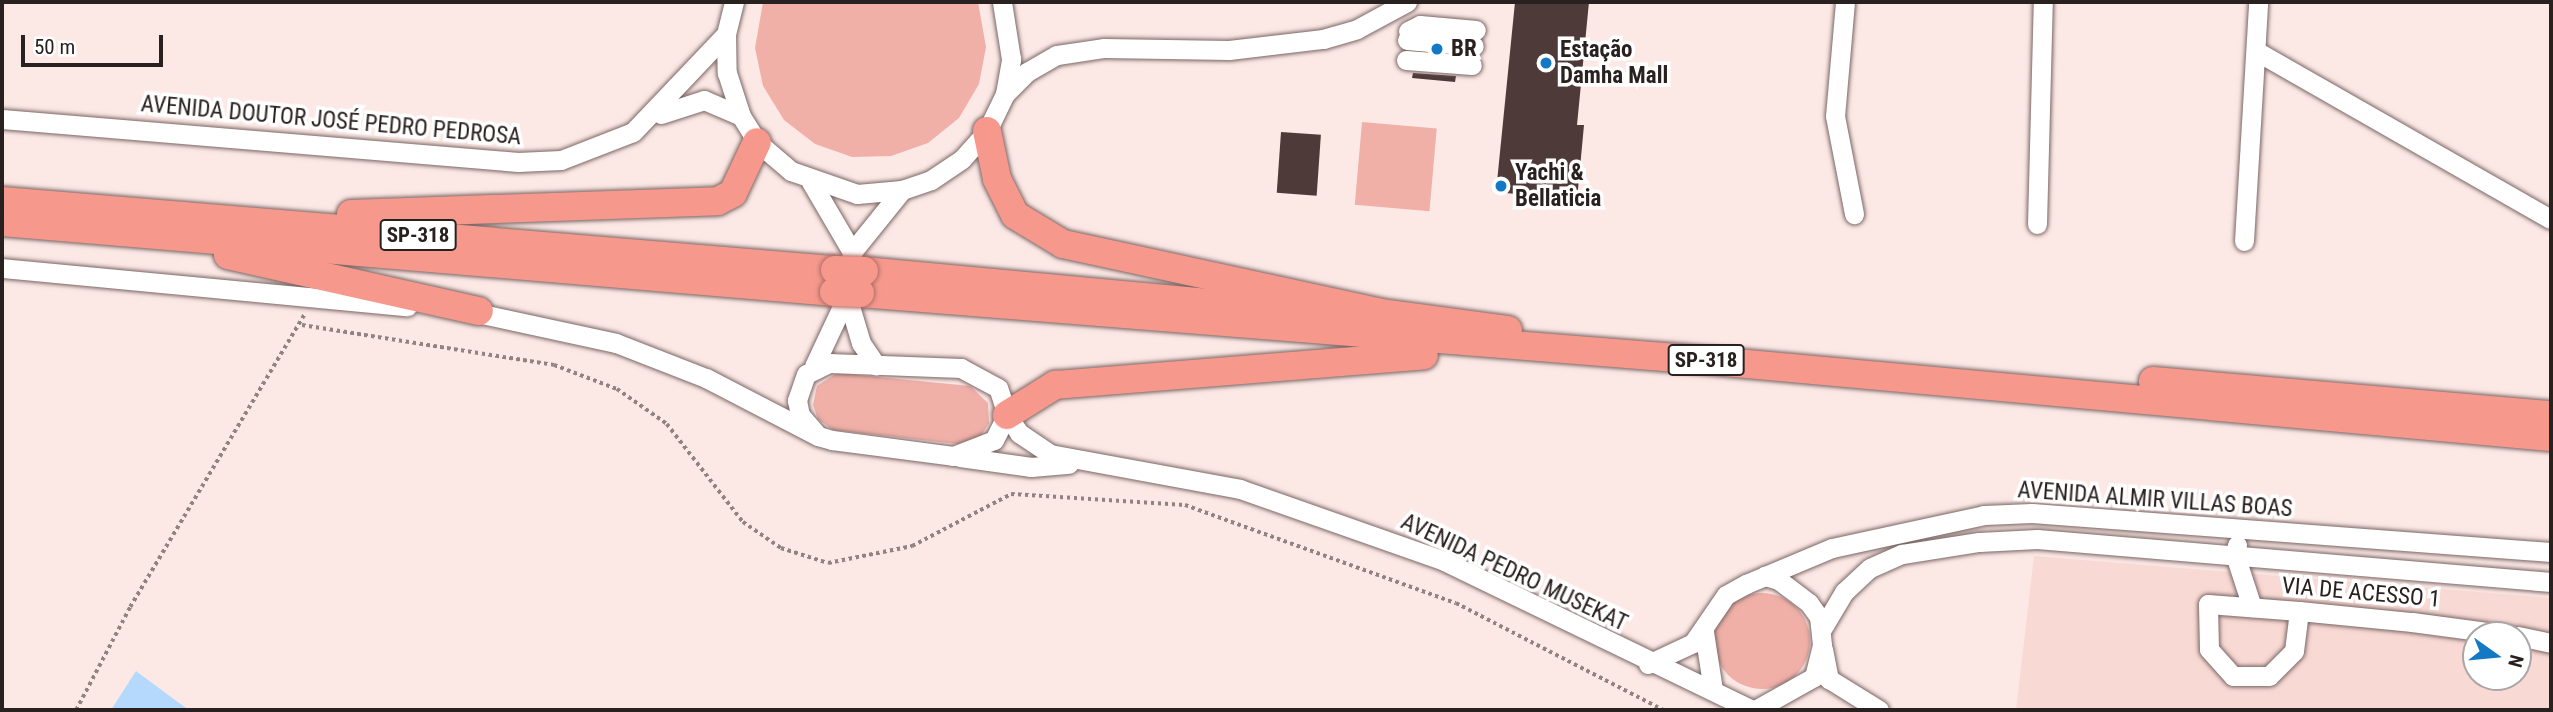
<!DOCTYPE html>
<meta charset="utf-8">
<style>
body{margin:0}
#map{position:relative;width:2553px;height:712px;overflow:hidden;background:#fce9e6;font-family:"Roboto Condensed",sans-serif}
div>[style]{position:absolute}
.built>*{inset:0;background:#f9d9d4}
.green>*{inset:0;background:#f0b0a8;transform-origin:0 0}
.round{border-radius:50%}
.water>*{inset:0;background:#b5d9fd}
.building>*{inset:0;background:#4e3b39;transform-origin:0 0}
.path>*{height:3.5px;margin-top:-1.75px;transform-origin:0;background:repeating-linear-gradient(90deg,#908380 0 3.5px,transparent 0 7px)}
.roads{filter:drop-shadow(0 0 2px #7a6664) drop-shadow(0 0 2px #7a6664)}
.minor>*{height:19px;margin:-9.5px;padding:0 9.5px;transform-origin:9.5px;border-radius:9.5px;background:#fff}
.highway>*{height:28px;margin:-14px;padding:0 14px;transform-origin:14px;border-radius:14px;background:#f7988d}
.bridges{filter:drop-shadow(0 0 2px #af6e66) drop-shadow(0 0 2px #af6e66)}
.highway-bridge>*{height:28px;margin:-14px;padding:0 14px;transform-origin:14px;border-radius:14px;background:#f7988d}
.dots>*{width:19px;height:19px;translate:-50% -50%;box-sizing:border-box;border:4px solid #fff;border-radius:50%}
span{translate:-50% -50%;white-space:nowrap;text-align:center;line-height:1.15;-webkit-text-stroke:7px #fff;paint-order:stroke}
.shield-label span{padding:2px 5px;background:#fff;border:2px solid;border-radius:5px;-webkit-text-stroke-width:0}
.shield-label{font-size:21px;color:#29211f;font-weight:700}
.poi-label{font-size:23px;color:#29211f;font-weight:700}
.left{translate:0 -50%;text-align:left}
.street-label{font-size:23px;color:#29211f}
.frame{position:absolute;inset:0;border:4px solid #29211f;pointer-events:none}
.north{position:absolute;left:2462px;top:621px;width:70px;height:70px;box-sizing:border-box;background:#fff;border:2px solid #a9a6a5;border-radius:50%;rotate:105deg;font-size:19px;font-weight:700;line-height:28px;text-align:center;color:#29211f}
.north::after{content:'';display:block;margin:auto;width:24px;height:32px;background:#1479c4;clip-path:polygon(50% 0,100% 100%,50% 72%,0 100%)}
.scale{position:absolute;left:21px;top:35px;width:142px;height:32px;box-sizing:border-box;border:4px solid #29211f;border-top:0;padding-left:9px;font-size:21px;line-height:24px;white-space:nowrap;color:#29211f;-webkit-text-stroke:5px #fff;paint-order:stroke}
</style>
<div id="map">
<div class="built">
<i style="clip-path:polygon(evenodd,2034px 556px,2551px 598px,2551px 710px,2016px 710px,2034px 556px,2476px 635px,2518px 635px,2518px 677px,2476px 677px,2476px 635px)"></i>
</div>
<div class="green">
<i style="clip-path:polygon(763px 2px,978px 2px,986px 47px,979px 84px,959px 118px,928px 143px,891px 156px,852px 157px,815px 144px,784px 120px,763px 86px,755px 48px)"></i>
<i style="left:1362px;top:122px;width:75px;height:83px;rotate:5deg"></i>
<i style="clip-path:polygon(837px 373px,970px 386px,988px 403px,989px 423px,981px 436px,958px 444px,833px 430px,818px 419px,813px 405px,817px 386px)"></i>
<i class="round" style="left:1714px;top:593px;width:96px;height:96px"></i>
</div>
<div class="water">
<i style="clip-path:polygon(136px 671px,175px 700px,189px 710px,111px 710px)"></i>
</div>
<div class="building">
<i style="clip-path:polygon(1515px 2px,1589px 2px,1577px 125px,1584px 125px,1577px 200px,1496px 192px)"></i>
<i style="clip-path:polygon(1413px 73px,1456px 76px,1455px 82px,1412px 78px)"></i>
<i style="left:1281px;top:132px;width:40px;height:61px;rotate:4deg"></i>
</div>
<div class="path">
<i style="left:302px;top:325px;width:255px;rotate:9deg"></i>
<i style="left:554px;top:365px;width:67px;rotate:20.9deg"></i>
<i style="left:617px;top:389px;width:61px;rotate:35deg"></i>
<i style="left:667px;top:424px;width:124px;rotate:52.2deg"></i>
<i style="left:743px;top:522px;width:46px;rotate:34.4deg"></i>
<i style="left:781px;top:548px;width:49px;rotate:17.7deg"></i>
<i style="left:828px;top:563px;width:86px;rotate:-11.4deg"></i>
<i style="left:912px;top:546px;width:112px;rotate:-27.7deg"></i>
<i style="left:1011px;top:494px;width:174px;rotate:3.6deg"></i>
<i style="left:1185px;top:505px;width:288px;rotate:19.9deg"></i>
<i style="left:1456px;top:603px;width:233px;rotate:27.3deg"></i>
<i style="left:76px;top:710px;width:116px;rotate:-62.3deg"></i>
<i style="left:130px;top:607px;width:340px;rotate:-59.2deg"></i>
</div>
<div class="roads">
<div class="minor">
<i style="left:734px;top:2px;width:33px;rotate:104deg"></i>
<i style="left:726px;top:34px;width:39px;rotate:89deg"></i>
<i style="left:727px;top:73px;width:45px;rotate:72deg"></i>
<i style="left:741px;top:116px;width:31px;rotate:58deg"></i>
<i style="left:757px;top:142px;width:45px;rotate:40.5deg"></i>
<i style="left:791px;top:171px;width:70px;rotate:19.2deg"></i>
<i style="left:857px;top:194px;width:45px;rotate:-5.1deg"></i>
<i style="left:902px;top:190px;width:31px;rotate:-19deg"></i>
<i style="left:931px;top:180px;width:37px;rotate:-34deg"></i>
<i style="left:962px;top:159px;width:38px;rotate:-48deg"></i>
<i style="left:987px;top:131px;width:41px;rotate:-64.1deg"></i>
<i style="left:1005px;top:94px;width:36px;rotate:-80deg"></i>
<i style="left:1011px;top:59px;width:58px;rotate:-99deg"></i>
<i style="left:1845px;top:2px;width:114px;rotate:95deg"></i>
<i style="left:1835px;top:116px;width:100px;rotate:79deg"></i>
<i style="left:1408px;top:31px;width:13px;rotate:-27deg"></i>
<i style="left:1420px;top:25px;width:56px;rotate:5.1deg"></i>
<i style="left:1407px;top:40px;width:67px;rotate:5.1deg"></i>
<i style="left:2256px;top:51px;width:339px;rotate:29.7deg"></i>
<i style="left:1406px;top:60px;width:66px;rotate:4.3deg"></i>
<i style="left:1005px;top:94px;width:31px;rotate:-45deg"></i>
<i style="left:1027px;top:72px;width:34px;rotate:-30deg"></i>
<i style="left:1057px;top:55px;width:48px;rotate:-8.5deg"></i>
<i style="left:1104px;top:48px;width:125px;rotate:0.9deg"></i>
<i style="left:1229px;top:50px;width:95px;rotate:-6.7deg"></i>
<i style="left:1323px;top:39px;width:35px;rotate:-16deg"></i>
<i style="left:1357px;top:29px;width:57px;rotate:-28.4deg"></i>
<i style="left:661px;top:114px;width:45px;rotate:-18deg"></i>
<i style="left:704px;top:100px;width:40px;rotate:23.4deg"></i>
<i style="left:2px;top:119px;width:518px;rotate:4.76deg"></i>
<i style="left:518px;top:162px;width:43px;rotate:-2.7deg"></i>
<i style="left:561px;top:160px;width:77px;rotate:-21.3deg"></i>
<i style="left:633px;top:132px;width:135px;rotate:-46.5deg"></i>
<i style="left:811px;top:182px;width:81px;rotate:59.6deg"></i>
<i style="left:2037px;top:224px;width:222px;rotate:-88.5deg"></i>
<i style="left:2244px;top:241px;width:239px;rotate:-86.6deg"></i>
<i style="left:2px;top:268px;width:407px;rotate:5.4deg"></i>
<i style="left:847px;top:296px;width:49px;rotate:73.4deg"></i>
<i style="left:861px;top:343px;width:27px;rotate:56deg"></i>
<i style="left:468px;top:311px;width:151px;rotate:12.2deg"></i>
<i style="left:616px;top:343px;width:97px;rotate:21.3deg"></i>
<i style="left:706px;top:378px;width:126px;rotate:27.4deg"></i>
<i style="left:818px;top:436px;width:15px;rotate:16deg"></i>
<i style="left:832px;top:440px;width:122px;rotate:7.5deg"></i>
<i style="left:953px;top:456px;width:44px;rotate:-21.3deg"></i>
<i style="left:994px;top:440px;width:28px;rotate:-63deg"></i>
<i style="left:1007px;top:415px;width:28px;rotate:-108deg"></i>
<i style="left:998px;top:388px;width:42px;rotate:-151.6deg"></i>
<i style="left:961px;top:368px;width:132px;rotate:-177.8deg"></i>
<i style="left:829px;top:363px;width:25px;rotate:154deg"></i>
<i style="left:806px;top:374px;width:28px;rotate:109deg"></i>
<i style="left:797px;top:400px;width:15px;rotate:79deg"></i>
<i style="left:800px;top:415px;width:28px;rotate:49deg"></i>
<i style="left:814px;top:366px;width:77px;rotate:-64.8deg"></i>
<i style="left:847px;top:296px;width:44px;rotate:-83.5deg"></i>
<i style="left:852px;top:252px;width:80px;rotate:-51.1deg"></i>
<i style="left:1007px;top:415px;width:22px;rotate:56deg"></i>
<i style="left:1019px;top:433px;width:37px;rotate:34deg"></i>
<i style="left:1050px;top:454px;width:193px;rotate:10.4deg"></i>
<i style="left:1240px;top:489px;width:216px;rotate:19.4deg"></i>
<i style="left:1444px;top:561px;width:342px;rotate:25.8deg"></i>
<i style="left:960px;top:457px;width:72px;rotate:8deg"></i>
<i style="left:1031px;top:467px;width:38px;rotate:-5deg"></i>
<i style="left:2237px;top:545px;width:10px;rotate:101deg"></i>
<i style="left:2235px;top:555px;width:55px;rotate:71.9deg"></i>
<i style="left:2299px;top:611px;width:40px;rotate:97.1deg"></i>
<i style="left:2294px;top:651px;width:35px;rotate:135deg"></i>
<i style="left:2269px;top:676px;width:36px;rotate:180deg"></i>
<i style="left:2233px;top:676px;width:36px;rotate:-132deg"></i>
<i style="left:2209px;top:649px;width:45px;rotate:-91.3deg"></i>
<i style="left:2208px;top:604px;width:91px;rotate:4.4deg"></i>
<i style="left:2299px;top:611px;width:114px;rotate:5.6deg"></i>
<i style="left:2412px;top:622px;width:98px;rotate:7.6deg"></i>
<i style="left:1822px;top:629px;width:43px;rotate:-59.3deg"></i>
<i style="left:1844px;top:592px;width:35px;rotate:-43deg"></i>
<i style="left:1870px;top:568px;width:35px;rotate:-24deg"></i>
<i style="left:1902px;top:554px;width:78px;rotate:-8.9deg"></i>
<i style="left:1979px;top:542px;width:58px;rotate:-3deg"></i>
<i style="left:2037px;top:539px;width:516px;rotate:4.78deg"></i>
<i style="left:1704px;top:632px;width:59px;rotate:81.2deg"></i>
<i style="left:2518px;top:636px;width:34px;rotate:12deg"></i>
<i style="left:1823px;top:649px;width:31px;rotate:79deg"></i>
<i style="left:1829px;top:679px;width:59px;rotate:31.8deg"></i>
<i style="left:1648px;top:664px;width:50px;rotate:-25deg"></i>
<i style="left:1693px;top:643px;width:58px;rotate:-55.5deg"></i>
<i style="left:1726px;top:595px;width:23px;rotate:-29deg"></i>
<i style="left:1746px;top:584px;width:93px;rotate:-22.7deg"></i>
<i style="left:1832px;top:548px;width:156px;rotate:-12.2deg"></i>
<i style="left:1984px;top:515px;width:48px;rotate:-2.4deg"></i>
<i style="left:2032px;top:513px;width:520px;rotate:4.3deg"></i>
<i style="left:1755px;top:710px;width:68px;rotate:-29.2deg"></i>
<i style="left:1814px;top:677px;width:33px;rotate:-76deg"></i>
<i style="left:1822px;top:645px;width:28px;rotate:-96deg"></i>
<i style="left:1819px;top:617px;width:17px;rotate:-126deg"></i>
<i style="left:1809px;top:603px;width:38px;rotate:-143deg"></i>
<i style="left:1779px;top:580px;width:15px;rotate:-164deg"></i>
</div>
<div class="highway">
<i style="left:987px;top:131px;width:49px;rotate:78.2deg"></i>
<i style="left:997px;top:179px;width:40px;rotate:63.4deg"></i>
<i style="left:1015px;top:215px;width:56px;rotate:31.1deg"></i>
<i style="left:1063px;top:244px;width:325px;rotate:12.2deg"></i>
<i style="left:1381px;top:313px;width:128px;rotate:7.6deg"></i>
<i style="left:2px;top:201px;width:836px;rotate:4.74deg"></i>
<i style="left:351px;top:214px;width:367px;rotate:-2deg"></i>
<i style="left:718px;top:201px;width:17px;rotate:-28deg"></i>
<i style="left:733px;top:193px;width:56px;rotate:-64.8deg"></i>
<i style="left:2px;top:222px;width:835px;rotate:4.81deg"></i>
<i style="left:228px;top:255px;width:257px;rotate:12.6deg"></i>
<i style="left:864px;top:271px;width:483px;rotate:5.3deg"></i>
<i style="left:860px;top:293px;width:857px;rotate:4.55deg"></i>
<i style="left:1714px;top:361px;width:840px;rotate:5.19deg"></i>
<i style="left:2153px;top:381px;width:399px;rotate:4.9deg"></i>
<i style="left:1007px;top:415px;width:57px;rotate:-32deg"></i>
<i style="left:1055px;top:385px;width:370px;rotate:-4.6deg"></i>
</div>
</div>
<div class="bridges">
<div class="highway-bridge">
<i style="left:835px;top:270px;width:29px;rotate:2deg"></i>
<i style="left:834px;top:292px;width:26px;rotate:2deg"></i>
</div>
</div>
<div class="dots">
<i style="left:1437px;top:49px;background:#1479c4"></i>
<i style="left:1546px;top:63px;background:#1479c4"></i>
<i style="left:1501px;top:186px;background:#1479c4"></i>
</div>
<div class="shield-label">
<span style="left:418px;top:235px">SP-318</span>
<span style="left:1706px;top:360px">SP-318</span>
</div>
<div class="poi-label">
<span class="left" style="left:1451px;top:49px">BR</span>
<span class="left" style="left:1560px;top:63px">Estação<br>Damha Mall</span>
<span class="left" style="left:1515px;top:186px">Yachi &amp;<br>Bellaticia</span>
</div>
<div class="street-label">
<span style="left:331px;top:121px;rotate:5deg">AVENIDA DOUTOR JOSÉ PEDRO PEDROSA</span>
<span style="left:2155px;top:500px;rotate:4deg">AVENIDA ALMIR VILLAS BOAS</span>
<span style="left:1514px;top:573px;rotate:25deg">AVENIDA PEDRO MUSEKAT</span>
<span style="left:2361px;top:593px;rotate:5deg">VIA DE ACESSO 1</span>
</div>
<div class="frame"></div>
<div class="north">N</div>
<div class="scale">50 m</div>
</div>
